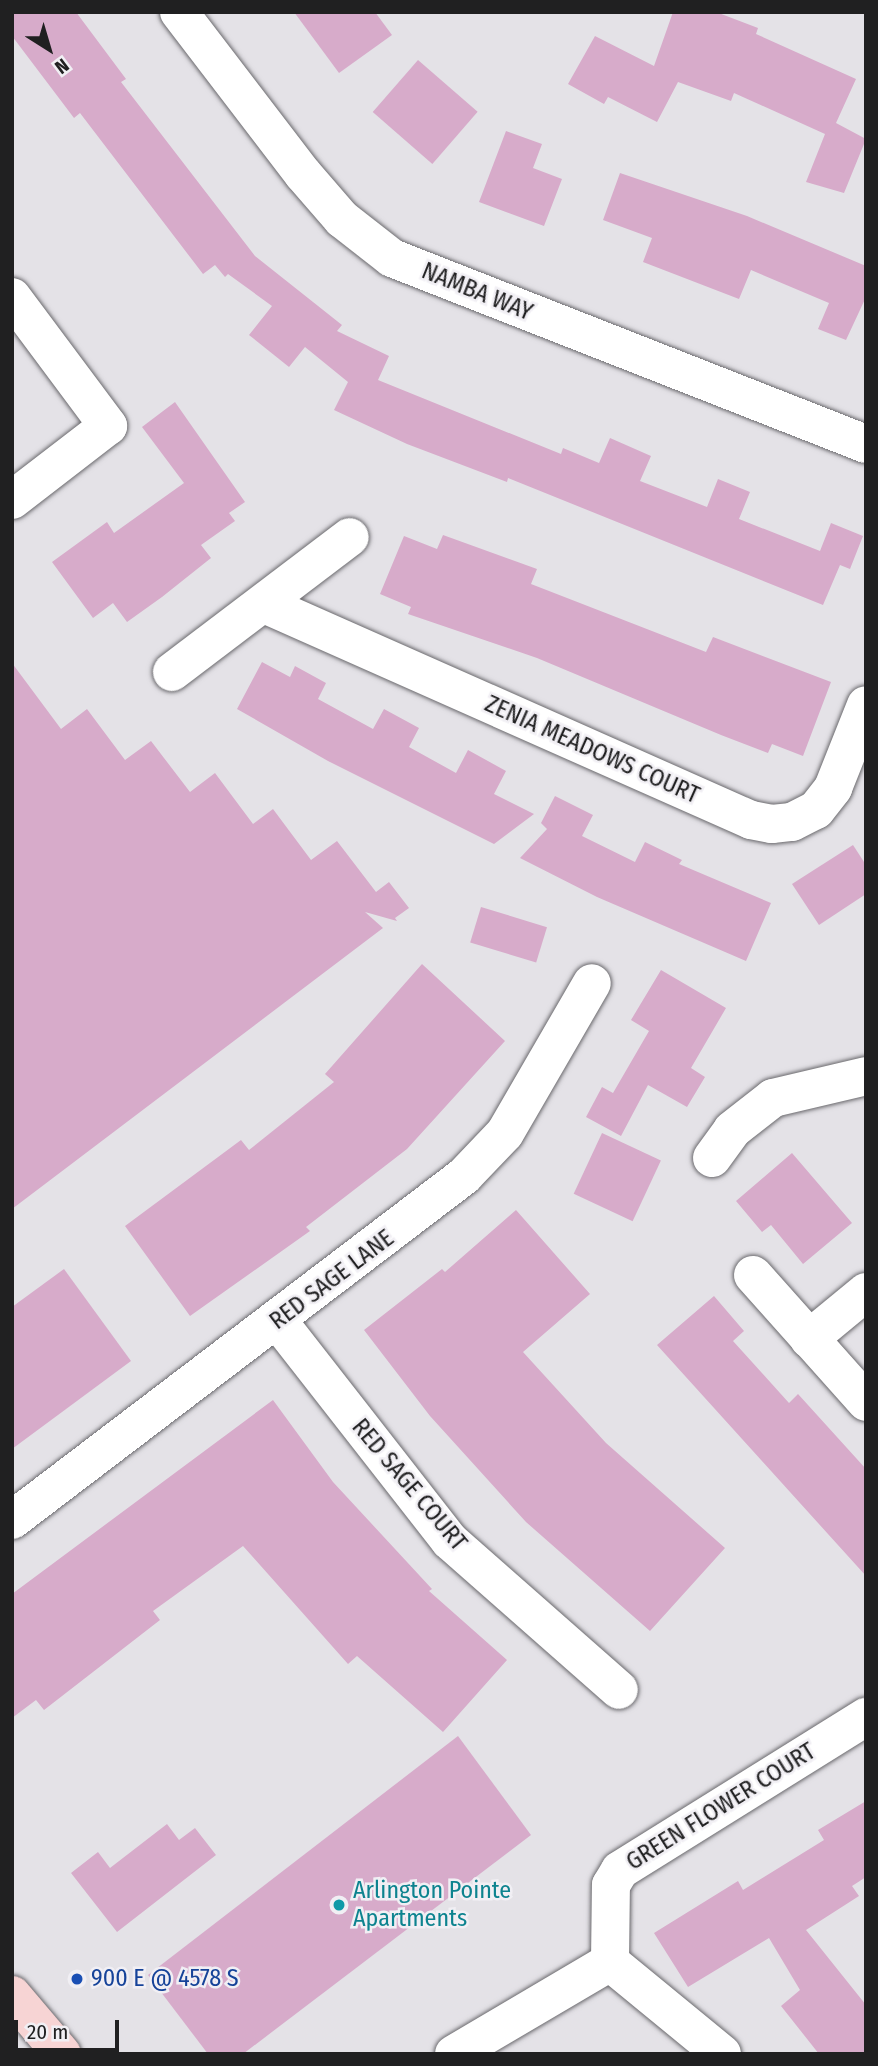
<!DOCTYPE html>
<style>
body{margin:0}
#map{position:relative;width:878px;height:2066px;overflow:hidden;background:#e4e2e7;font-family:"Fira Sans Condensed",sans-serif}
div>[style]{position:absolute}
.building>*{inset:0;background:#d7abca;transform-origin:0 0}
.roads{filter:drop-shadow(0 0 2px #6a696d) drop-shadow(0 0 2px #6a696d)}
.minor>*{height:38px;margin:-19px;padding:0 19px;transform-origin:19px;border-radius:19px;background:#fff}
.major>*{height:38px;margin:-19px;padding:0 19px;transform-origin:19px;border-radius:19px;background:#f7d4d4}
.dots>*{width:19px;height:19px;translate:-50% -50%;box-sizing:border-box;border:4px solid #f1eff4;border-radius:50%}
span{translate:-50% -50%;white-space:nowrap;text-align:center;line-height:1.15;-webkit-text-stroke:5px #f1eff4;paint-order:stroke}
.street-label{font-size:24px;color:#202021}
.culture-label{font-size:24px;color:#0d838f}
.left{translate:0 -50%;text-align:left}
.transit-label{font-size:24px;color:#164399}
.frame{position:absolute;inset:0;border:14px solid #202021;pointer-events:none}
.north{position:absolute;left:14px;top:14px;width:70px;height:70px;-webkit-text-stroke:5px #f1eff4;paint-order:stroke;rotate:143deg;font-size:19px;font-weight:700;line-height:28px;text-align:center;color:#202021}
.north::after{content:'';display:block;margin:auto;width:24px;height:32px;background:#202021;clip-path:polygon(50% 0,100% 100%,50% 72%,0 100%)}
.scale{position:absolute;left:14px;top:2020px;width:105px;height:32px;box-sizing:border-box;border:4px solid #202021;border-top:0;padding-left:9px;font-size:21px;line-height:24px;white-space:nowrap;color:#202021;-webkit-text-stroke:5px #f1eff4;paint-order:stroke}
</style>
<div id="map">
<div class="building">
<i style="clip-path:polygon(12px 12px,76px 12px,126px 79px,121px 82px,255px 256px,342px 325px,337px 331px,389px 356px,378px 380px,561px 454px,563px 448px,599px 463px,610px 438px,651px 456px,640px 481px,707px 507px,718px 479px,750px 492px,739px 519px,820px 551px,831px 523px,863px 536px,850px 569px,840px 565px,823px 605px,508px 478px,507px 482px,407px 444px,334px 410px,348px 382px,305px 347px,289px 367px,249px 335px,272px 306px,228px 274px,225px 277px,215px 265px,203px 274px,80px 113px,74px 118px,12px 36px)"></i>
<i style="clip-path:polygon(294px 12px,375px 12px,392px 35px,339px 73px)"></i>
<i style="clip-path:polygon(673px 12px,716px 12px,758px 28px,756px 34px,856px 79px,836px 123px,866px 139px,844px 193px,806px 182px,825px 134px,734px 93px,731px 101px,678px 82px,657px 122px,608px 97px,604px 104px,568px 84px,595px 36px,654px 66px)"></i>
<i style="left:418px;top:60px;width:79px;height:69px;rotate:41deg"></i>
<i style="clip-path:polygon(506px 131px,542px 144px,533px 168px,562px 179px,544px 226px,479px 202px)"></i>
<i style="clip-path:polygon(620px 173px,747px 216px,866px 266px,866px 297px,846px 340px,818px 329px,829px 303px,751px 270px,739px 299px,643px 262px,652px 238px,603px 220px)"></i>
<i style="clip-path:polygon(175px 402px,245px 502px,229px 513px,235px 521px,201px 545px,211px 558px,162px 597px,127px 622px,113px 603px,93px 618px,52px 562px,107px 522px,114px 533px,184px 483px,142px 427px)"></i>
<i style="clip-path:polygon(443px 535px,537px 569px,531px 584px,706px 652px,713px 637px,831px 682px,803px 756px,772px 744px,768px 753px,721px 735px,537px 658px,408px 614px,411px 607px,380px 594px,404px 536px,437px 549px)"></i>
<i style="clip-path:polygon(262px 662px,290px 677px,295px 666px,326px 683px,318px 699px,373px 729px,384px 709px,419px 728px,409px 747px,456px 773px,468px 750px,506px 771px,494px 794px,534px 814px,494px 844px,328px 761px,237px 709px)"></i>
<i style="clip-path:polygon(12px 663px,61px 729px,87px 709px,125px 760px,151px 741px,190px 792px,215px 773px,253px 824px,273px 809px,311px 860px,337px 841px,376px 892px,389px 882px,409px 908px,395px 918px,397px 921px,365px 912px,383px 928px,12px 1209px)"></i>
<i style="clip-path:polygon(555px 796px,593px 815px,582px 836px,635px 862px,645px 842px,682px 860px,679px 864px,771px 903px,746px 961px,597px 897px,520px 858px,547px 829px,541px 823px)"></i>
<i style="clip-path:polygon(853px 845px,866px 865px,866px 894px,819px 925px,792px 884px)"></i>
<i style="left:481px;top:907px;width:69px;height:37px;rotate:17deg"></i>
<i style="clip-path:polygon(422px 964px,505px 1041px,407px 1149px,306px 1227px,310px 1231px,190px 1316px,125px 1226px,241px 1140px,249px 1150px,334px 1082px,325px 1074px)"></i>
<i style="clip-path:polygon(661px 970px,726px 1008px,691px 1068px,705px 1077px,687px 1107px,648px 1085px,621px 1136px,586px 1117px,602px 1087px,613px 1093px,649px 1031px,631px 1020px)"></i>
<i style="left:602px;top:1133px;width:65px;height:67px;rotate:25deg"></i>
<i style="clip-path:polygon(792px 1153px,852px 1223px,803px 1264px,771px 1225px,762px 1232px,736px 1201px)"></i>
<i style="clip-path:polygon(516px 1210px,590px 1294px,523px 1352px,606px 1443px,725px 1548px,650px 1631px,526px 1522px,430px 1416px,364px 1330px,442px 1269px,445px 1272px)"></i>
<i style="clip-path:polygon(64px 1269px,131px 1361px,12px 1449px,12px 1307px)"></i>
<i style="clip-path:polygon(714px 1296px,744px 1331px,733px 1341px,789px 1403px,798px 1394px,866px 1469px,866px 1576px,657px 1345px)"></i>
<i style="clip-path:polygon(273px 1400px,333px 1482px,432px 1589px,429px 1591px,507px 1660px,443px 1732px,357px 1656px,348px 1664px,243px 1546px,153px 1611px,160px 1620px,44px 1710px,36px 1700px,12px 1718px,12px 1594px)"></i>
<i style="clip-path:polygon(458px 1736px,531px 1835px,243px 2054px,208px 2054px,148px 1975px)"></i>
<i style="clip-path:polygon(866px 1801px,866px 1877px,852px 1886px,859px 1896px,806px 1930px,866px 2005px,866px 2054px,819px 2054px,781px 2006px,800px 1990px,769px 1938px,688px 1987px,654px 1933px,738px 1881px,743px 1890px,824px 1840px,818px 1830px)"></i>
<i style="clip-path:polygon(167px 1824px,179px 1840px,195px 1828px,216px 1855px,117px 1932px,71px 1873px,98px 1852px,110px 1868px)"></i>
</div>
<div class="roads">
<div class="minor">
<i style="left:179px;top:12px;width:204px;rotate:52.6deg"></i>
<i style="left:303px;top:174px;width:60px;rotate:49.1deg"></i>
<i style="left:342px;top:219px;width:63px;rotate:38deg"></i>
<i style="left:392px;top:258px;width:509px;rotate:21.43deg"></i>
<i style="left:12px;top:297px;width:161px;rotate:53.3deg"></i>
<i style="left:108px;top:426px;width:121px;rotate:142.4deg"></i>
<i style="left:264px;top:604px;width:533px;rotate:23.92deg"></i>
<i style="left:751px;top:820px;width:21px;rotate:11deg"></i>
<i style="left:772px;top:824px;width:20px;rotate:-6deg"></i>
<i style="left:792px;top:822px;width:27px;rotate:-27deg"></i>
<i style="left:816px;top:810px;width:28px;rotate:-52deg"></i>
<i style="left:833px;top:788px;width:89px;rotate:-68.3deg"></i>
<i style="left:172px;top:672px;width:223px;rotate:-37.2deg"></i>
<i style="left:712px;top:1158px;width:34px;rotate:-54deg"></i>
<i style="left:732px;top:1130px;width:52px;rotate:-38deg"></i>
<i style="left:773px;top:1098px;width:96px;rotate:-13.3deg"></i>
<i style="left:753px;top:1275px;width:170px;rotate:48.3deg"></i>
<i style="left:278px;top:1321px;width:279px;rotate:52deg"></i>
<i style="left:450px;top:1541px;width:225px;rotate:41.4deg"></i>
<i style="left:809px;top:1339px;width:74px;rotate:-39.5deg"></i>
<i style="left:12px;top:1520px;width:568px;rotate:-37.27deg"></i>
<i style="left:464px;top:1176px;width:59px;rotate:-46.4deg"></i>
<i style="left:505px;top:1133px;width:173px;rotate:-59.9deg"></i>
<i style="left:610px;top:1962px;width:77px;rotate:-89.3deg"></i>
<i style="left:611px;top:1885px;width:17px;rotate:-59deg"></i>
<i style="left:620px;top:1870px;width:290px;rotate:-31.9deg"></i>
<i style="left:610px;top:1962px;width:145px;rotate:39.4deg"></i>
<i style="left:454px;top:2054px;width:181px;rotate:-30.5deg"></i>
</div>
<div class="major">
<i style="left:12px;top:1995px;width:77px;rotate:49.7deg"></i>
</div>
</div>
<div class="dots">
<i style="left:339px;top:1905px;background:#0f9aa8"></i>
<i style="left:77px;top:1979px;background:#1a4fb4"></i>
</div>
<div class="street-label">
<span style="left:477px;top:292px;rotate:22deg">NAMBA WAY</span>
<span style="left:592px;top:750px;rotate:24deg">ZENIA MEADOWS COURT</span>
<span style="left:332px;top:1280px;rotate:-37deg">RED SAGE LANE</span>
<span style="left:409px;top:1485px;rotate:50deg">RED SAGE COURT</span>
<span style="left:721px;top:1807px;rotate:-32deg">GREEN FLOWER COURT</span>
</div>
<div class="culture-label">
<span class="left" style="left:353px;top:1905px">Arlington Pointe<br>Apartments</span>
</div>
<div class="transit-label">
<span class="left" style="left:91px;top:1979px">900 E @ 4578 S</span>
</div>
<div class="frame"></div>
<div class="north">N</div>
<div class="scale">20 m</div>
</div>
